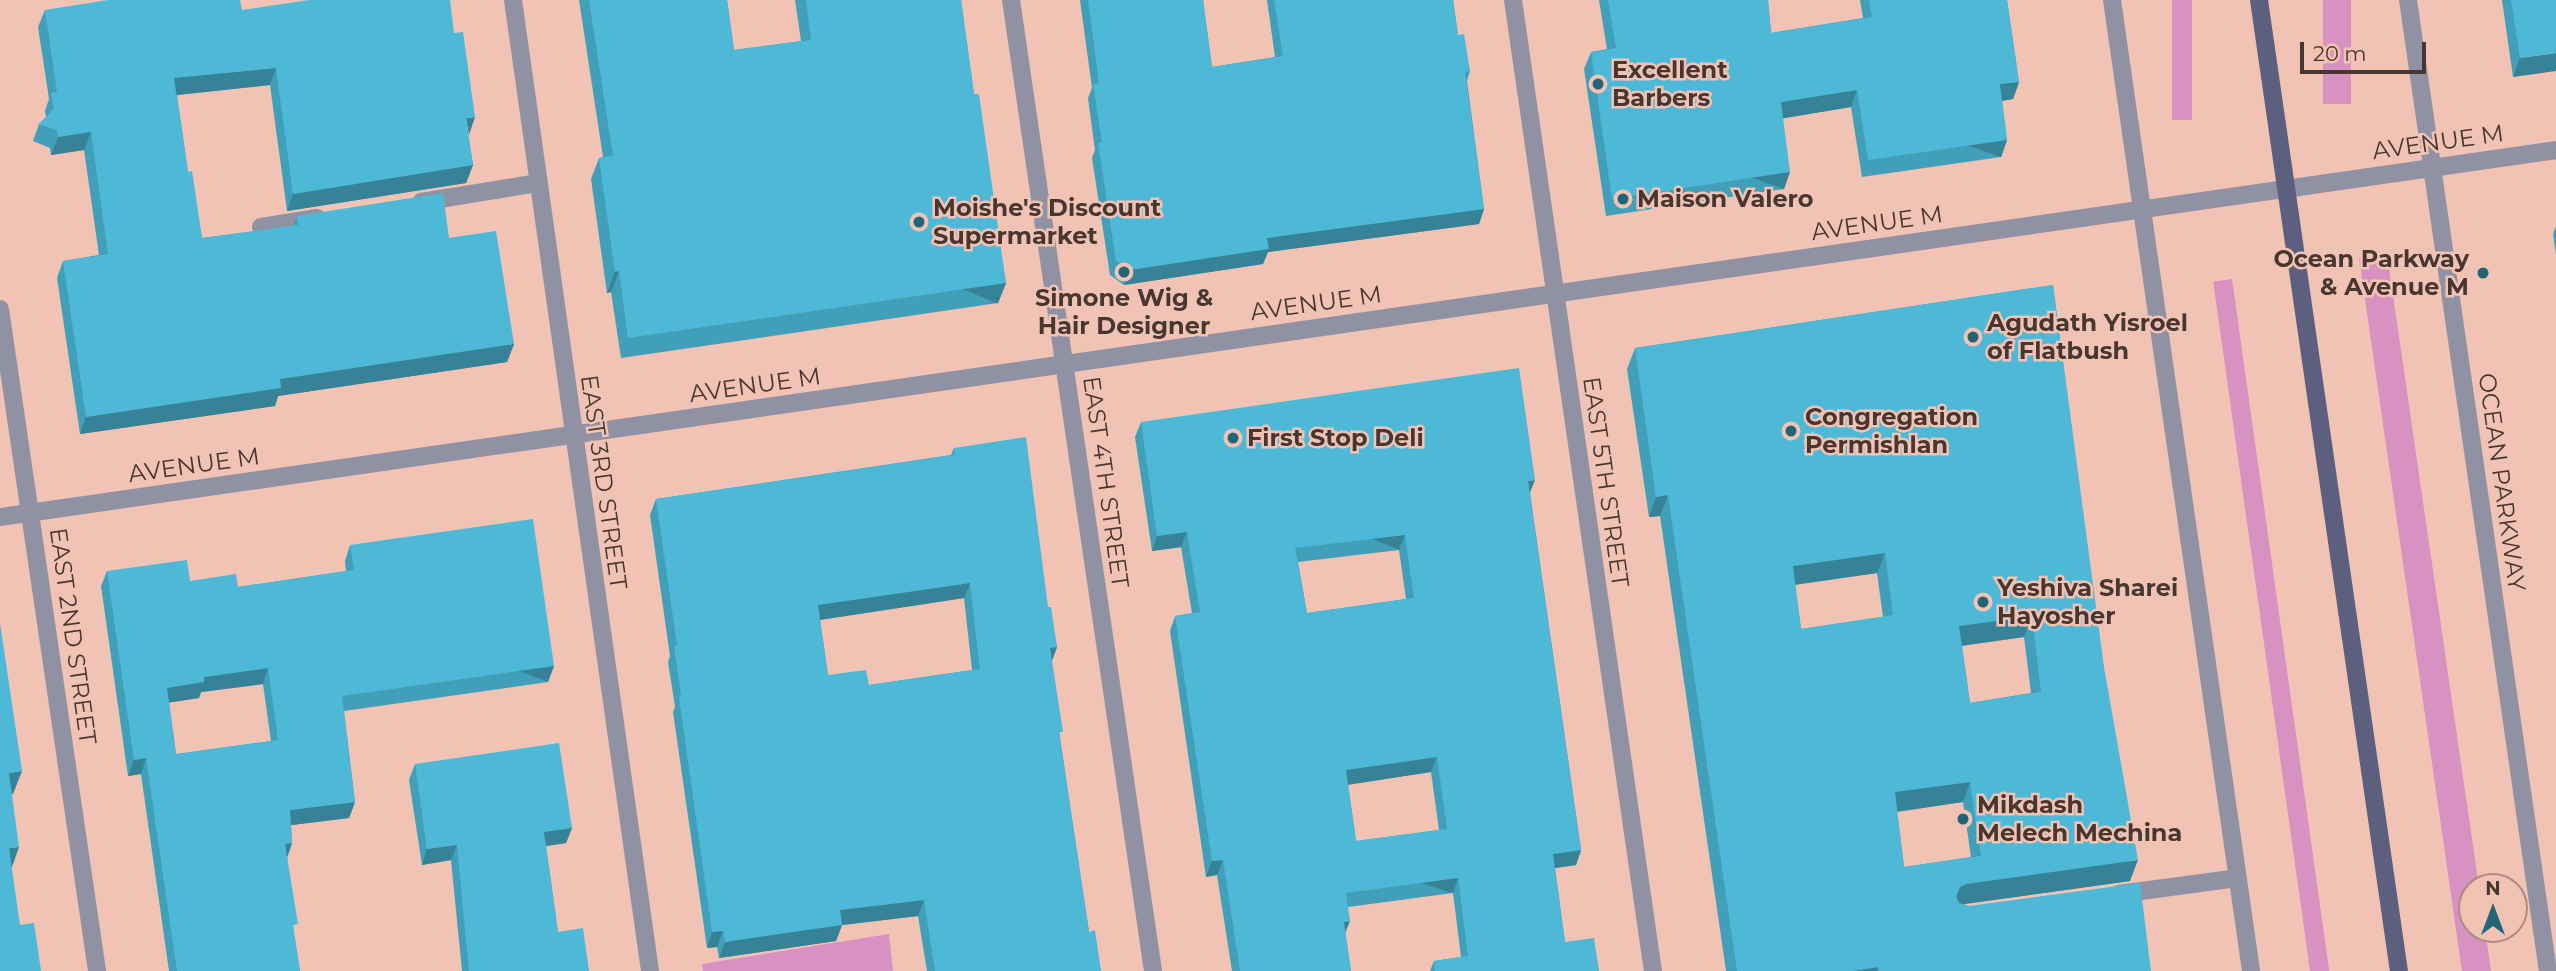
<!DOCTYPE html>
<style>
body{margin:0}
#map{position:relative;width:2556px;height:971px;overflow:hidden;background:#f1c3b4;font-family:Montserrat,sans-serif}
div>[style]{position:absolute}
.green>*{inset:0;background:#d792c1;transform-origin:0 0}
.lane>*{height:18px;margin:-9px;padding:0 9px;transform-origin:9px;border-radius:9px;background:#9092a3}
.street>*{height:18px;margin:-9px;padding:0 9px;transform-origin:9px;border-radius:9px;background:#9092a3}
.primary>*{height:18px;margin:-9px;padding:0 9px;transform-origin:9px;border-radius:9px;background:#5c607e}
.wall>*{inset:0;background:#429fb9}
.shaded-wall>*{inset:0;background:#368296;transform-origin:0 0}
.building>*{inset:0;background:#4db9d7}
.dots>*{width:19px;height:19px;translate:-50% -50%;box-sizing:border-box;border:4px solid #f1c3b4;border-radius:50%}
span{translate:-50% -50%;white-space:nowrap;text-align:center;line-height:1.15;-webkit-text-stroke:5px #f1c3b4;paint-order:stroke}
.poi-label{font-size:24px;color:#483630;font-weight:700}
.left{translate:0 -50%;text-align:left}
.right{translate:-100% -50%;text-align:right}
.street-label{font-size:24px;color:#483630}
.north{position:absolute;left:2458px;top:873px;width:70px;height:70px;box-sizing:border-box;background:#f1c3b4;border:2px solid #ad8b7f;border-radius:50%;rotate:0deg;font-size:19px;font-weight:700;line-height:28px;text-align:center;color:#483630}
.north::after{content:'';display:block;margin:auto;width:24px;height:32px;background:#216577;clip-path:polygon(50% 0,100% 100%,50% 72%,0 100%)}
.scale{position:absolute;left:2300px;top:42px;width:126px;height:32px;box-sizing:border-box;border:4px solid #483630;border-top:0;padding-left:9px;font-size:21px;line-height:24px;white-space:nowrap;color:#483630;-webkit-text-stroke:5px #f1c3b4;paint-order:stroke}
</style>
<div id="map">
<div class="green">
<i style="left:2172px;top:0;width:20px;height:120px"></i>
<i style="left:2323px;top:0;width:28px;height:104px"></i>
<i style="clip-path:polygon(2387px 254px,2479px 887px,2472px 887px,2472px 929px,2485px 929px,2491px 971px,2462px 971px,2359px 258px)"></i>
<i style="left:2232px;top:279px;width:699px;height:19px;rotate:82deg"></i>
<i style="clip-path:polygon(889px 934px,893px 971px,703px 971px,702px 964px)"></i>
</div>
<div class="lane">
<i style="left:421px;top:202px;width:119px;rotate:-9.2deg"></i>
<i style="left:261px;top:227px;width:57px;rotate:-9.1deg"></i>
<i style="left:2119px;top:894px;width:119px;rotate:-7.7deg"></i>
</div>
<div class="street">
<i style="left:513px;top:0;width:981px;rotate:81.97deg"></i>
<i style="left:1011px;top:0;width:981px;rotate:81.68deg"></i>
<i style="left:1513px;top:0;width:981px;rotate:81.8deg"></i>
<i style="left:2112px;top:0;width:981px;rotate:81.85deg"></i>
<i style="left:2408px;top:0;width:981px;rotate:81.8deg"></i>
<i style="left:0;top:309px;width:669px;rotate:81.66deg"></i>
<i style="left:0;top:517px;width:2582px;rotate:-8.17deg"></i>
</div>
<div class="primary">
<i style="left:2259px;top:0;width:981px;rotate:81.8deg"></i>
</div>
<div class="wall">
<i style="clip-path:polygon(579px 0,727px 0,734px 50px,801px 41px,795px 0,961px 0,974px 94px,1006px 283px,998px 303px,621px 358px,611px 292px,607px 293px,591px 179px,599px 158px,603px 157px)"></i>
<i style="clip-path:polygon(1080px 0,1203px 0,1212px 67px,1275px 57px,1267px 0,1453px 0,1458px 35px,1470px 71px,1467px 81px,1484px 209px,1479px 224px,1268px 252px,1263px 264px,1124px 285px,1110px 275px,1092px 158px,1095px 150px,1088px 98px,1092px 88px)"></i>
<i style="clip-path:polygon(1599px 0,1768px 0,1771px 33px,1863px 18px,1860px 0,2007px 0,2019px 82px,2013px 99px,2002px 101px,2007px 140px,2001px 157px,1862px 177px,1851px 107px,1783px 118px,1784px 189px,1606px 216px,1584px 69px,1591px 52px,1607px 49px)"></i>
<i style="clip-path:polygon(2502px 0,2556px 0,2513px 77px)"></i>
<i style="clip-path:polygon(45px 10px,242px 10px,468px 135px,473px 165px,466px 183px,287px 211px,270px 85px,177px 95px,188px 172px,202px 238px,293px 226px,297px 216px,449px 238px,514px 344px,507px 362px,278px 396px,275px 406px,80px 434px,57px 278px,63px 261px,99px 255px,84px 150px,51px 155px,50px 148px,33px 141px,39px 124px,46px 117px,45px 111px,49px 99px,38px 27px)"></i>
<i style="clip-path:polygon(2556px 226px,2556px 255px,2553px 234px)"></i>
<i style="clip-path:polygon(evenodd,2053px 285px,2130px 881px,1963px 904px,2151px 971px,1726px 971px,1660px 516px,1649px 517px,1627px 369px,1635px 348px,2053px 285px,1877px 573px,1883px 617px,1801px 629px,1795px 585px,1877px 573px,2053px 285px,2024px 637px,2031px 693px,1970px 703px,1962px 646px,2024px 637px,2053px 285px,1963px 802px,1971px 857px,1904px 867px,1897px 812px,1963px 802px)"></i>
<i style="clip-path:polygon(evenodd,1141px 422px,1530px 493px,1581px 850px,1576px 865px,1555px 868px,1565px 942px,1599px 971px,1430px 971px,1434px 961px,1461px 957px,1453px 893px,1348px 907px,1345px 933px,1351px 971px,1232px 971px,1217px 875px,1206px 877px,1170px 631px,1175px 616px,1192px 613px,1181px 547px,1152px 551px,1135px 437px,1141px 422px,1399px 550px,1406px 599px,1307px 613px,1298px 562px,1399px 550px,1141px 422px,1431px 772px,1439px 830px,1356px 841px,1348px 784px,1431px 772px)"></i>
<i style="clip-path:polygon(evenodd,954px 448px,1048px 607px,1057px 647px,1052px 661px,1060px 738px,1089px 932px,1101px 971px,927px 971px,918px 916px,842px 925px,836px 941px,719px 958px,717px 947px,707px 948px,673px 712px,675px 707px,668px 662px,670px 656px,650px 515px,656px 499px,951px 455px,954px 448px,964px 598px,972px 670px,869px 685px,828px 675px,820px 620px,964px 598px)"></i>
<i style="clip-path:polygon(evenodd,350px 545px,554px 666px,548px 682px,344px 711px,355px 802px,349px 818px,291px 825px,292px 843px,287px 857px,294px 934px,300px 971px,169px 971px,141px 774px,128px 776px,101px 586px,107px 571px,238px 587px,346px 571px,345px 561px,350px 545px,263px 684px,271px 741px,176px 754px,169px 702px,199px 698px,201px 692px,263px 684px)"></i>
<i style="clip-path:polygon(415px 764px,572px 828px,566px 843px,546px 846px,558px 932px,589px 971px,462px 971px,451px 860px,422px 865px,409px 780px)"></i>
</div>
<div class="shaded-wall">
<i style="clip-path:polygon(2556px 53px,2556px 71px,2513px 77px,2520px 58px)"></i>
<i style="clip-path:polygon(276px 68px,270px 85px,168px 96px,174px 78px)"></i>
<i style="clip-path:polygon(2019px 82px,2013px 99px,1994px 102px,2000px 84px)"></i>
<i style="clip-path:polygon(1857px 90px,1851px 107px,1774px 120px,1781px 102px)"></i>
<i style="clip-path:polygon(475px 117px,469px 135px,466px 118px)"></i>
<i style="clip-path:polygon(91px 132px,84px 150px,51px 155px,58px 137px)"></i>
<i style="left:2007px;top:140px;width:18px;height:140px;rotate:109deg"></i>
<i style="clip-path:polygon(473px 165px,466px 183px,287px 211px,293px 194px)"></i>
<i style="left:1790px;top:172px;width:18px;height:180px;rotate:109deg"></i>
<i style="clip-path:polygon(1484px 209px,1479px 224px,1268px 252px,1263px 264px,1124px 285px,1130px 270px,1267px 238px)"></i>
<i style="clip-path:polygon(619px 271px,611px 292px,607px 293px,615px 272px)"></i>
<i style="left:1006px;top:283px;width:22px;height:382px;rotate:112deg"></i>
<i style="clip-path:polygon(514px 344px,507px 362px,278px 396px,275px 406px,80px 434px,86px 417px,280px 379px)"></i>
<i style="clip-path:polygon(1535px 480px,1529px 495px,1528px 481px)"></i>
<i style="clip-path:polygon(1668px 495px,1660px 516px,1649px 517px,1656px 497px)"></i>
<i style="clip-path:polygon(1187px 532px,1181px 547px,1152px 551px,1157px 536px)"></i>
<i style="left:1405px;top:535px;width:16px;height:111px;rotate:112deg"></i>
<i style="clip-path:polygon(1885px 553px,1877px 573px,1785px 586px,1793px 566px)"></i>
<i style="clip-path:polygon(970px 583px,964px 598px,812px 621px,818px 605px)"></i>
<i style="clip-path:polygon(2032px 616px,2024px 637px,1951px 647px,1959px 626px)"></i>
<i style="clip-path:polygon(1057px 647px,1051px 663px,1050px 648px)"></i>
<i style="left:554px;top:666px;width:17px;height:214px;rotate:111deg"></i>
<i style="clip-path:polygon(268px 668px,263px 684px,201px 692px,199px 698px,161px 704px,167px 688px,204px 677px)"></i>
<i style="clip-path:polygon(1437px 757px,1431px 772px,1341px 786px,1346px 770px)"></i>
<i style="clip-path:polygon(146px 758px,141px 774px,128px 776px,134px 760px)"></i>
<i style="clip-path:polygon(22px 771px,13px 794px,0 796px,9px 773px)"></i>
<i style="clip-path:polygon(1970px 782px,1963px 802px,1887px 813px,1895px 792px)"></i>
<i style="clip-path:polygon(355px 802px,349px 818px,284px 826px,290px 810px)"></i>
<i style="clip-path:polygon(572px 828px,566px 843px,539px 847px,544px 832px)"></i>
<i style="clip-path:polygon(292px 843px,287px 858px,285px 844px)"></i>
<i style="clip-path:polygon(457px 845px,451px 860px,422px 865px,427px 849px)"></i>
<i style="clip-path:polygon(19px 847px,11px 870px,9px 848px)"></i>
<i style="clip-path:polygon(1581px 850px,1576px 865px,1548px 869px,1553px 854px)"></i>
<i style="clip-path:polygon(1223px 860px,1217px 875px,1206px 877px,1212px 861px)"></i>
<i style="clip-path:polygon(2138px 860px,2130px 881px,1958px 905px,1953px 907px,1960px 887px,1966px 884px)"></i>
<i style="left:1458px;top:878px;width:16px;height:113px;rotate:108deg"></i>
<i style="clip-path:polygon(924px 900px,918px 916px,842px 925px,836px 941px,719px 958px,725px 942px,840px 910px)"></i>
<i style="clip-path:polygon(1350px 921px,1344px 936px,1344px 922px)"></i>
<i style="clip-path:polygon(723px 931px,717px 947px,707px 948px,712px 932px)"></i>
<i style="clip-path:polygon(1878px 967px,1877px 971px,1853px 971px)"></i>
</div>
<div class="building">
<i style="clip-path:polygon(108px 0,240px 0,242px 10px,309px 0,450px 0,454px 33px,463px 32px,475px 117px,466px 118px,473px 165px,293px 194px,276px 68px,174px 78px,188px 172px,192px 171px,202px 238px,298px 225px,297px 216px,443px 193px,449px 238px,496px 231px,514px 344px,280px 379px,281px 388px,86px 417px,63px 261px,108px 254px,91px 132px,58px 137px,57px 130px,39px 124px,54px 109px,51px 93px,57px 92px,45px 10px)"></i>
<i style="clip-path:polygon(589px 0,727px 0,734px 50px,811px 40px,806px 0,961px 0,974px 94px,979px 94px,1006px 283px,628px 338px,619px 271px,615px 272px,599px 158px,613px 156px)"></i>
<i style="clip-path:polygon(1088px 0,1203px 0,1212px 67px,1283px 56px,1274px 0,1453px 0,1458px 35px,1464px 34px,1470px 71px,1465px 72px,1484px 209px,1267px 238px,1269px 249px,1130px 270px,1116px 261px,1098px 143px,1102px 143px,1093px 84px,1099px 83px)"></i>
<i style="clip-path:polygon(1608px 0,1768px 0,1771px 33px,1872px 17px,1869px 0,2007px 0,2019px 82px,2000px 84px,2007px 140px,1868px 160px,1857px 90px,1781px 102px,1790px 172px,1612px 199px,1591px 52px,1616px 48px)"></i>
<i style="clip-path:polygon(2511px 0,2556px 0,2556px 53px,2520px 58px)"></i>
<i style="clip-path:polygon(evenodd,2053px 285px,2104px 667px,2138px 860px,1966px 884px,1960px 887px,1956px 896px,1959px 903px,1969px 906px,2140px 883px,2151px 971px,1879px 971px,1878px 967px,1853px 971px,1737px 971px,1668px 495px,1656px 497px,1635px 348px,2053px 285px,1885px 553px,1893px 615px,1801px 629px,1793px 566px,1885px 553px,2053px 285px,2032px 616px,2041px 692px,1970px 703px,1959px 626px,2032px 616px,2053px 285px,1970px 782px,1981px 856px,1904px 867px,1895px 792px,1970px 782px)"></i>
<i style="clip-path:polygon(evenodd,1519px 368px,1535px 480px,1528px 481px,1581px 850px,1553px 854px,1565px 942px,1594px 938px,1599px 971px,1435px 971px,1434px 961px,1468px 956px,1458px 878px,1346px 893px,1350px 921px,1344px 922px,1351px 971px,1240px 971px,1223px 860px,1212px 861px,1175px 616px,1200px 612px,1187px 532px,1157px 536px,1141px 422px,1519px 368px,1405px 535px,1414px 598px,1307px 613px,1295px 548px,1405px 535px,1519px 368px,1437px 757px,1447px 829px,1356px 841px,1346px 770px,1437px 757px)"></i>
<i style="clip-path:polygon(evenodd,1026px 437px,1048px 607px,1051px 607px,1057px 647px,1050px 648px,1063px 732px,1059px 732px,1089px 932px,1095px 930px,1101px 971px,935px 971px,924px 900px,840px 910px,842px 925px,725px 942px,723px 931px,712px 932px,679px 697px,681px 696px,674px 646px,677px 645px,656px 499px,954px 455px,954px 448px,1026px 437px,970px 583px,980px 669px,869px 685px,866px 670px,828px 675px,818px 605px,970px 583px)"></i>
<i style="clip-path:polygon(evenodd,533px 519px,554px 666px,342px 696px,355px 802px,290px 810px,292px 843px,285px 844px,298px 924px,293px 925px,300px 971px,177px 971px,146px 758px,134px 760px,107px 571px,187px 560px,190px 581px,236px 574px,238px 587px,354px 570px,350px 545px,533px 519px,268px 668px,278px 740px,150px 758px,176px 754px,167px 688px,204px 682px,204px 677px,268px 668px)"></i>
<i style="clip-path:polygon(0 623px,22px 771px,9px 773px,19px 847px,9px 848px,20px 925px,34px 923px,41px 971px,0 971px)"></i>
<i style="clip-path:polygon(559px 743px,572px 828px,544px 832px,558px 932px,583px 928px,589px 971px,469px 971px,457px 845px,427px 849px,415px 764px)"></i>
</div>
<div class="dots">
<i style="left:1598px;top:84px;background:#216577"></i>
<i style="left:1623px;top:199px;background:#216577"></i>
<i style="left:919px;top:222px;background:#216577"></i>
<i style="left:1124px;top:272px;background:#216577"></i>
<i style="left:2483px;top:273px;background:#216577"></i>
<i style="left:1973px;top:337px;background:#216577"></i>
<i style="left:1791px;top:431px;background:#216577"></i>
<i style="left:1233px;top:438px;background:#216577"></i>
<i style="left:1983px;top:602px;background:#216577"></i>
<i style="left:1963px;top:819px;background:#216577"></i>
</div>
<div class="poi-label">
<span class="left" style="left:1612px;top:84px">Excellent<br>Barbers</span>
<span class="left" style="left:1637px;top:199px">Maison Valero</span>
<span class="left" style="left:933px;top:222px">Moishe's Discount<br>Supermarket</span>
<span class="right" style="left:2469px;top:273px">Ocean Parkway<br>&amp; Avenue M</span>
<span style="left:1124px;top:312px">Simone Wig &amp;<br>Hair Designer</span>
<span class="left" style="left:1987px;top:337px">Agudath Yisroel<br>of Flatbush</span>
<span class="left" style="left:1805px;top:431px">Congregation<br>Permishlan</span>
<span class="left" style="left:1247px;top:438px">First Stop Deli</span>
<span class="left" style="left:1997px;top:602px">Yeshiva Sharei<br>Hayosher</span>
<span class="left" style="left:1977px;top:819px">Mikdash<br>Melech Mechina</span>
</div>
<div class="street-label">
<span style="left:2438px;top:142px;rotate:-8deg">AVENUE M</span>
<span style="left:1877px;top:223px;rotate:-8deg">AVENUE M</span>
<span style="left:1316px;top:303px;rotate:-8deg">AVENUE M</span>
<span style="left:755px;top:385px;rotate:-8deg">AVENUE M</span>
<span style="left:194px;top:465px;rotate:-8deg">AVENUE M</span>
<span style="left:604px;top:482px;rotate:82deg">EAST 3RD STREET</span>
<span style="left:1106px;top:482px;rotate:82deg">EAST 4TH STREET</span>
<span style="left:1606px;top:482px;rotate:82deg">EAST 5TH STREET</span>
<span style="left:2502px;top:482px;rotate:82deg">OCEAN PARKWAY</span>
<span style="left:73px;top:636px;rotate:82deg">EAST 2ND STREET</span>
</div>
<div class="north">N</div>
<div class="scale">20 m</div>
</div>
